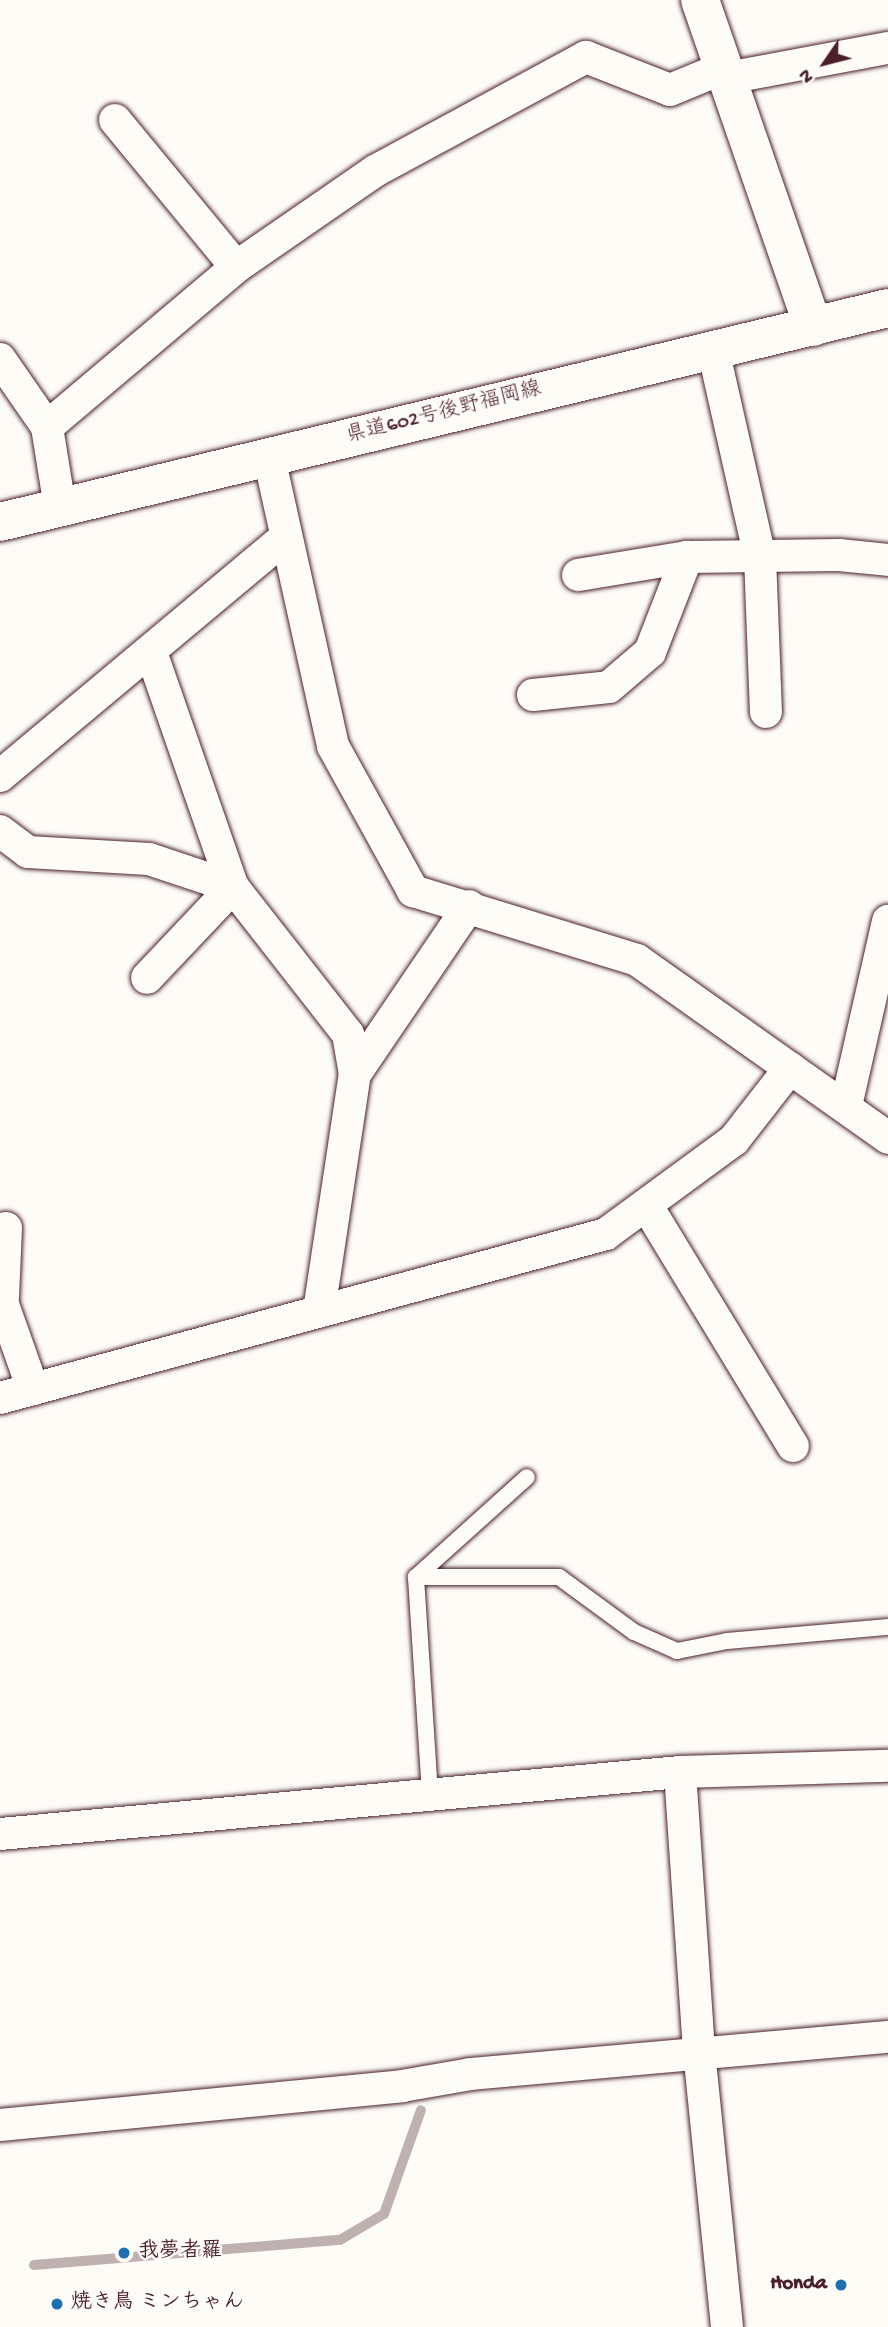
<!DOCTYPE html>
<meta charset="utf-8">
<style>
body{margin:0}
#map{position:relative;width:888px;height:2327px;overflow:hidden;background:#fdfcf7;font-family:"Gochi Hand","Klee One",sans-serif}
div>[style]{position:absolute}
.stream>*{height:10px;margin:-5px;padding:0 5px;transform-origin:5px;border-radius:5px;background:#c0b1b1}
.roads{filter:drop-shadow(0 0 2px #4a1f2b) drop-shadow(0 0 2px #4a1f2b)}
.lane>*{height:16px;margin:-8px;padding:0 8px;transform-origin:8px;border-radius:8px;background:#fdfcf7}
.street>*{height:32px;margin:-16px;padding:0 16px;transform-origin:16px;border-radius:16px;background:#fdfcf7}
.secondary>*{height:38px;margin:-19px;padding:0 19px;transform-origin:19px;border-radius:19px;background:#fdfcf7}
.dots>*{width:19px;height:19px;translate:-50% -50%;box-sizing:border-box;border:4px solid #fdfcf7;border-radius:50%}
span{translate:-50% -50%;white-space:nowrap;text-align:center;line-height:1.15;-webkit-text-stroke:5px #fdfcf7;paint-order:stroke}
.street-label{font-size:21px;color:#4a1f2b}
.poi-label{font-size:21px;color:#4a1f2b;font-weight:700}
.left{translate:0 -50%;text-align:left}
.right{translate:-100% -50%;text-align:right}
.north{position:absolute;left:790px;top:28px;width:70px;height:70px;-webkit-text-stroke:5px #fdfcf7;paint-order:stroke;rotate:235deg;font-size:19px;font-weight:700;line-height:28px;text-align:center;color:#4a1f2b}
.north::after{content:'';display:block;margin:auto;width:24px;height:32px;background:#4a1f2b;clip-path:polygon(50% 0,100% 100%,50% 72%,0 100%)}
</style>
<div id="map">
<div class="stream">
<i style="left:34px;top:2265px;width:307px;rotate:-4.7deg"></i>
<i style="left:340px;top:2240px;width:51px;rotate:-30.6deg"></i>
<i style="left:384px;top:2214px;width:110px;rotate:-70.4deg"></i>
</div>
<div class="roads">
<div class="lane">
<i style="left:416px;top:1577px;width:149px;rotate:-42deg"></i>
<i style="left:430px;top:1794px;width:217px;rotate:-93.7deg"></i>
<i style="left:416px;top:1577px;width:143px"></i>
<i style="left:559px;top:1577px;width:93px;rotate:36.3deg"></i>
<i style="left:634px;top:1632px;width:47px;rotate:23.8deg"></i>
<i style="left:677px;top:1651px;width:51px;rotate:-11.3deg"></i>
<i style="left:727px;top:1641px;width:162px;rotate:-5deg"></i>
</div>
<div class="street">
<i style="left:727px;top:78px;width:164px;rotate:-10.6deg"></i>
<i style="left:115px;top:120px;width:190px;rotate:50.5deg"></i>
<i style="left:713px;top:349px;width:213px;rotate:77.3deg"></i>
<i style="left:760px;top:557px;width:155px;rotate:87.8deg"></i>
<i style="left:0;top:359px;width:83px;rotate:55.3deg"></i>
<i style="left:47px;top:427px;width:81px;rotate:80.8deg"></i>
<i style="left:47px;top:427px;width:248px;rotate:-40.2deg"></i>
<i style="left:236px;top:267px;width:169px;rotate:-34.6deg"></i>
<i style="left:375px;top:171px;width:240px;rotate:-28.4deg"></i>
<i style="left:586px;top:57px;width:90px;rotate:21.4deg"></i>
<i style="left:670px;top:90px;width:57px;rotate:-22.5deg"></i>
<i style="left:269px;top:457px;width:296px;rotate:77.5deg"></i>
<i style="left:333px;top:746px;width:166px;rotate:61.1deg"></i>
<i style="left:413px;top:891px;width:234px;rotate:17.1deg"></i>
<i style="left:637px;top:960px;width:308px;rotate:35.3deg"></i>
<i style="left:578px;top:575px;width:110px;rotate:-9.4deg"></i>
<i style="left:151px;top:652px;width:249px;rotate:70.8deg"></i>
<i style="left:233px;top:887px;width:187px;rotate:52deg"></i>
<i style="left:348px;top:1034px;width:41px;rotate:80.1deg"></i>
<i style="left:533px;top:695px;width:76px;rotate:-6deg"></i>
<i style="left:609px;top:687px;width:54px;rotate:-40.5deg"></i>
<i style="left:650px;top:652px;width:102px;rotate:-68.7deg"></i>
<i style="left:687px;top:557px;width:152px;rotate:-0.8deg"></i>
<i style="left:839px;top:555px;width:49px;rotate:5.8deg"></i>
<i style="left:0;top:776px;width:371px;rotate:-39.9deg"></i>
<i style="left:0;top:831px;width:35px;rotate:37deg"></i>
<i style="left:28px;top:852px;width:121px;rotate:3.3deg"></i>
<i style="left:149px;top:859px;width:89px;rotate:18.4deg"></i>
<i style="left:233px;top:887px;width:125px;rotate:133.4deg"></i>
<i style="left:846px;top:1106px;width:190px;rotate:-77.2deg"></i>
<i style="left:647px;top:1206px;width:281px;rotate:58.7deg"></i>
<i style="left:0;top:1296px;width:99px;rotate:70.5deg"></i>
<i style="left:3px;top:1297px;width:69px;rotate:-87.5deg"></i>
<i style="left:319px;top:1311px;width:240px;rotate:-81.4deg"></i>
<i style="left:355px;top:1074px;width:203px;rotate:-55.8deg"></i>
<i style="left:0;top:1398px;width:628px;rotate:-15.14deg"></i>
<i style="left:606px;top:1234px;width:159px;rotate:-36.3deg"></i>
<i style="left:734px;top:1140px;width:91px;rotate:-52.1deg"></i>
<i style="left:680px;top:1772px;width:280px;rotate:86.1deg"></i>
<i style="left:699px;top:2051px;width:277px;rotate:84.2deg"></i>
<i style="left:0;top:1834px;width:683px;rotate:-5.21deg"></i>
<i style="left:680px;top:1772px;width:208px;rotate:-1.7deg"></i>
<i style="left:0;top:2125px;width:404px;rotate:-5.5deg"></i>
<i style="left:402px;top:2086px;width:70px;rotate:-9.9deg"></i>
<i style="left:471px;top:2074px;width:419px;rotate:-5.1deg"></i>
</div>
<div class="secondary">
<i style="left:700px;top:0;width:346px;rotate:70.9deg"></i>
<i style="left:0;top:522px;width:913px;rotate:-13.55deg"></i>
</div>
</div>
<div class="dots">
<i style="left:124px;top:2253px;background:#1f6fb2"></i>
<i style="left:841px;top:2285px;background:#1f6fb2"></i>
<i style="left:57px;top:2304px;background:#1f6fb2"></i>
</div>
<div class="street-label">
<span style="left:444px;top:414px;rotate:-14deg">県道602号後野福岡線</span>
</div>
<div class="poi-label">
<span class="left" style="left:138px;top:2253px">我夢者羅</span>
<span class="right" style="left:827px;top:2285px">Honda</span>
<span class="left" style="left:71px;top:2304px">焼き鳥 ミンちゃん</span>
</div>
<div class="north">N</div>
</div>
